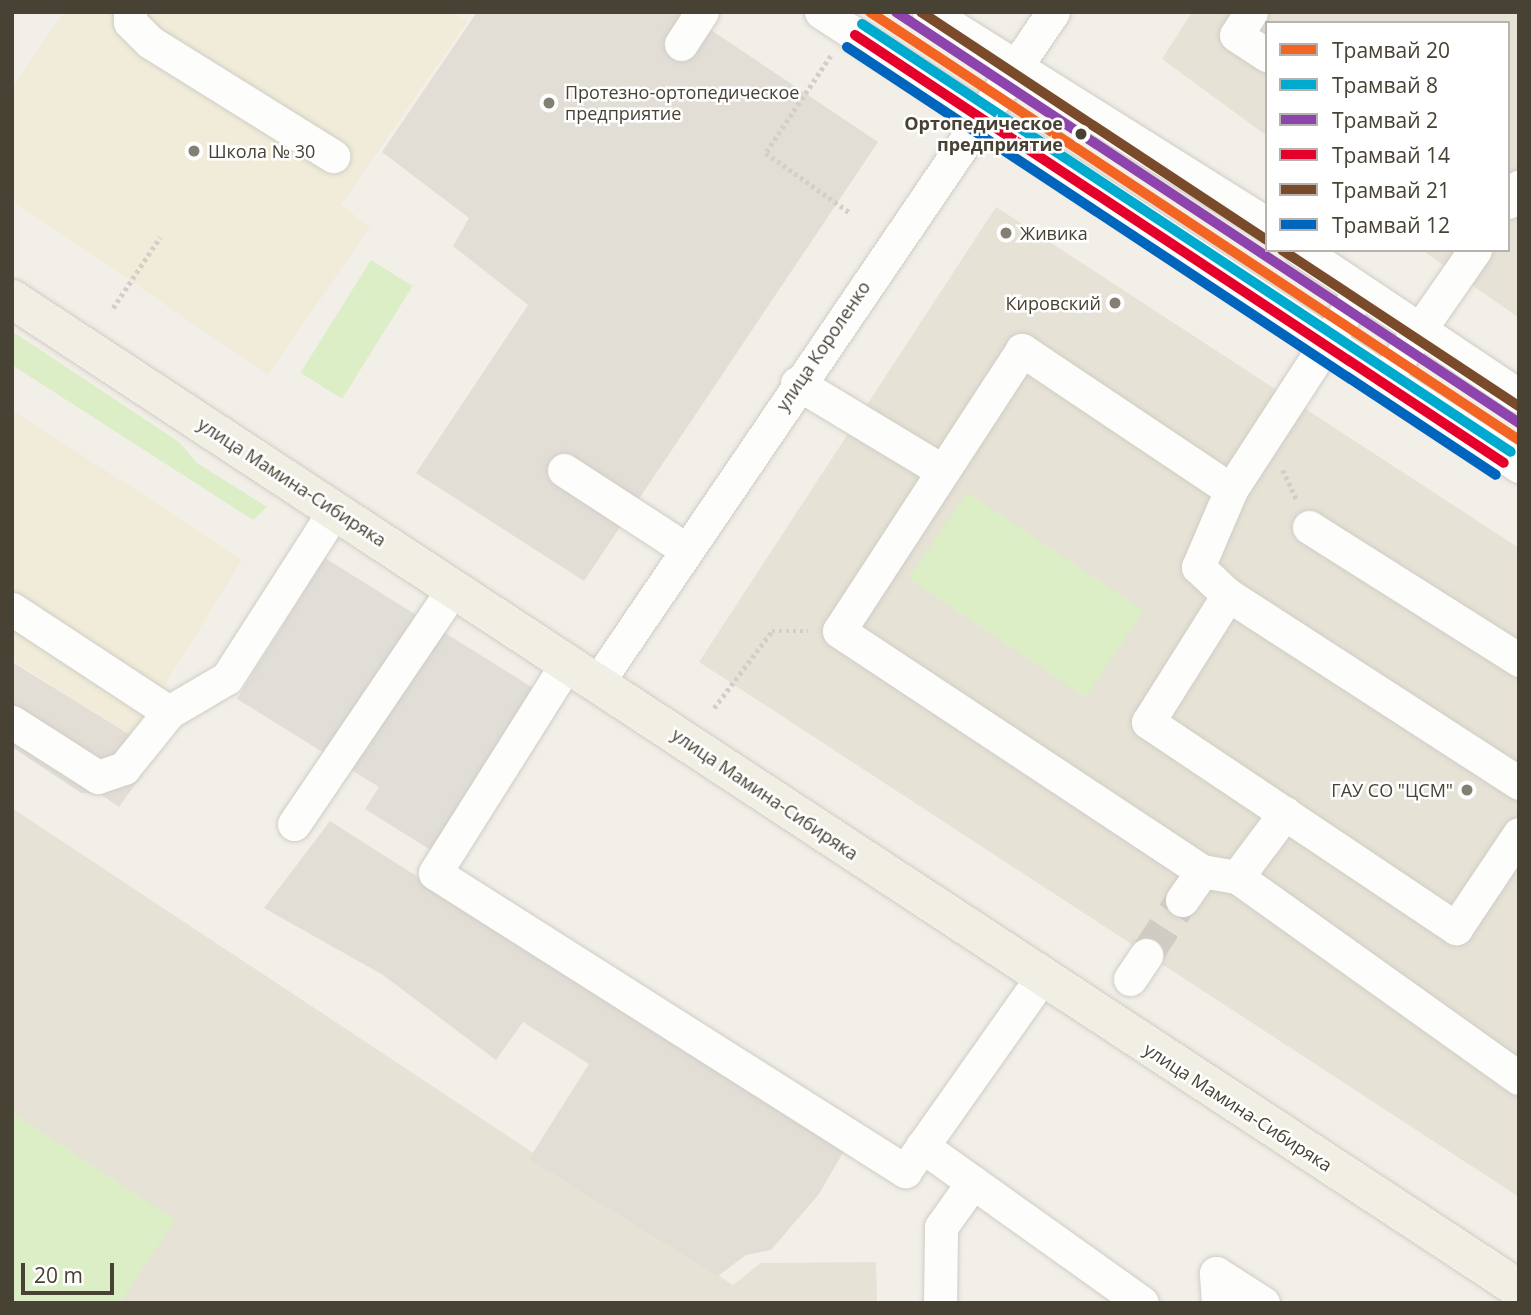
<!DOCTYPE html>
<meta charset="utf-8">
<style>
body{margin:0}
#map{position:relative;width:1531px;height:1315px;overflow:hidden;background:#f2efe8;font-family:"Open Sans",sans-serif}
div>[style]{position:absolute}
.residential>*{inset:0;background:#e6e2d5}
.industrial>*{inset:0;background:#e2ded6}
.education>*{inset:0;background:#f0ecd9}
.green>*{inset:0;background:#dbeec5;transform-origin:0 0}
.parking>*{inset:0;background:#e1ded8}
.minor-tunnel>*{height:33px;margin-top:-16.5px;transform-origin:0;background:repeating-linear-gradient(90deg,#d0ccc4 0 33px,transparent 0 50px)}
.path>*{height:4.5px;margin-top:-2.25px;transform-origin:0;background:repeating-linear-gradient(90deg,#d2cfc9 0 3.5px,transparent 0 7px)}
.roads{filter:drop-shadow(0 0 2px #d0cdc6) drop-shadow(0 0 2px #d0cdc6)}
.minor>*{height:33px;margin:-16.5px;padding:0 16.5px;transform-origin:16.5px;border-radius:16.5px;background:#fdfdfc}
.major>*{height:38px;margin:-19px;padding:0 19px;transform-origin:19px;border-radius:19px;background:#f1eee3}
.tram-1>*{height:10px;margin:-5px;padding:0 5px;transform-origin:5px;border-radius:5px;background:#f26522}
.tram-2>*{height:10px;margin:-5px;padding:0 5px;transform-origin:5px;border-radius:5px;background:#00a9ce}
.tram-3>*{height:10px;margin:-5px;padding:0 5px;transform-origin:5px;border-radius:5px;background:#8e44ad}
.tram-4>*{height:10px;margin:-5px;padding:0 5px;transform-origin:5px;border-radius:5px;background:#e4002b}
.tram-5>*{height:10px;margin:-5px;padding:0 5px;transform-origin:5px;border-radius:5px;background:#7a4b2a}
.tram-6>*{height:10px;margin:-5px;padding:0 5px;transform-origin:5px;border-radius:5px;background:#0065bd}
.dots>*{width:19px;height:19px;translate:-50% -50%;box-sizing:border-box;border:4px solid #fff;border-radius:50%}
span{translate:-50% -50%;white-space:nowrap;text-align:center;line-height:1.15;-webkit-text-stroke:5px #fff;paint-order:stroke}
.poi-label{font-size:18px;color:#484234}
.left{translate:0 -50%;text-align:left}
.right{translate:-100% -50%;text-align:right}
.stop-label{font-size:18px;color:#484234;font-weight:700}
.street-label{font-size:18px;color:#484234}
.frame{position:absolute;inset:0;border:14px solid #484234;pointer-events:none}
.legend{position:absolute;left:1265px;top:21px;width:245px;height:231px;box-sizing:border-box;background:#fff;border:2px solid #b6b3ae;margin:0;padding:9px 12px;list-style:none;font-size:21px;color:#484234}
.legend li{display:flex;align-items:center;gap:14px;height:35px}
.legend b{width:35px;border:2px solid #b6b3ae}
.scale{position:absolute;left:21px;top:1263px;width:93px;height:32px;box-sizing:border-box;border:4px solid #484234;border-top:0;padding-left:9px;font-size:21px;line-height:24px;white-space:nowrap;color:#484234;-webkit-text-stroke:5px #fff;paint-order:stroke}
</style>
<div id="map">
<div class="residential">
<i style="clip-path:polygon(1192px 12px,1519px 12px,1519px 318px,1422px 250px,1508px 250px,1508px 23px,1267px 23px,1267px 136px,1162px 59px)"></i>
<i style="clip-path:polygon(996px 207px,1519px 548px,1519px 1197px,699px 662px)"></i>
<i style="clip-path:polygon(12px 808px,733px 1285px,761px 1263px,876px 1262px,877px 1303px,12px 1303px)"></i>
</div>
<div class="industrial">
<i style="clip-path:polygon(477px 12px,684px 12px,878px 142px,584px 581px,416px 473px,528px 305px,453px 246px,469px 218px,382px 152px)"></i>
<i style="clip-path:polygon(12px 662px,158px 752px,119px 807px,100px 794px,81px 793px,12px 747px)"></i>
<i style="clip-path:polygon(330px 821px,845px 1149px,819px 1194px,771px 1250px,746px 1255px,718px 1276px,529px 1159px,589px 1064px,523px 1022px,496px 1060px,383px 975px,264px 908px)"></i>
</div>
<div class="education">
<i style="clip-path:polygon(64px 12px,454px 12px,467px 22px,341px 205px,370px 227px,268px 375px,12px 200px,12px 87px)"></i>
<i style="clip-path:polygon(12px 409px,242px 560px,133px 737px,12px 660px)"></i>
</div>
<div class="green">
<i style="left:371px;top:260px;width:49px;height:133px;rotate:32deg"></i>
<i style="clip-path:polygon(12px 331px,179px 442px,197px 463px,267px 507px,253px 520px,12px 365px)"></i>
<i style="left:967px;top:492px;width:213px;height:104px;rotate:34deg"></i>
<i style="clip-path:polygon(12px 1113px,175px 1220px,120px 1303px,12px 1303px)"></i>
</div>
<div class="parking">
<i style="clip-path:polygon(325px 558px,538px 691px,437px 854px,365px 809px,379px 787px,237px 699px)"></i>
</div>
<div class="minor-tunnel">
<i style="left:1146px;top:955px;width:66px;rotate:-56.8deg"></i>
</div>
<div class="path">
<i style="left:831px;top:56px;width:117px;rotate:123.8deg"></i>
<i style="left:766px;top:153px;width:102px;rotate:35.4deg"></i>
<i style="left:113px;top:308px;width:85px;rotate:-56.5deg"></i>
<i style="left:1283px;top:470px;width:33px;rotate:65deg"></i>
<i style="left:714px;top:708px;width:96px;rotate:-53deg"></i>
<i style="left:772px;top:631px;width:36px"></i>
</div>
<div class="roads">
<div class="minor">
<i style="left:130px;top:12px;width:10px;rotate:90deg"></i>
<i style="left:130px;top:22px;width:28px;rotate:45deg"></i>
<i style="left:150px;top:42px;width:216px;rotate:31.9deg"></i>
<i style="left:821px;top:12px;width:833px;rotate:33.04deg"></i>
<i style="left:929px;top:12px;width:399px;rotate:32.1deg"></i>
<i style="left:1251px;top:12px;width:27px;rotate:123deg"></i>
<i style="left:1236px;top:35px;width:37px;rotate:33deg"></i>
<i style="left:681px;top:44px;width:38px;rotate:-57deg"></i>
<i style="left:1508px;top:202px;width:19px;rotate:-54deg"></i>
<i style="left:1301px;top:250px;width:262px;rotate:33.8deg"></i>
<i style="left:1360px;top:291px;width:237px;rotate:123deg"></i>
<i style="left:1231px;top:490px;width:252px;rotate:-146.2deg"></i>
<i style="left:1022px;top:350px;width:335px;rotate:123.1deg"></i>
<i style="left:839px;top:631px;width:435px;rotate:33.5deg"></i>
<i style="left:1202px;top:871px;width:36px;rotate:10deg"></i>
<i style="left:1237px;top:877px;width:346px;rotate:35.5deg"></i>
<i style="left:1386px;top:378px;width:156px;rotate:-55.2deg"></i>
<i style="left:797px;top:383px;width:170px;rotate:31.1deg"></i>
<i style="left:564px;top:470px;width:145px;rotate:33.1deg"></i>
<i style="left:1309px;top:527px;width:249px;rotate:32.3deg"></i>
<i style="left:1228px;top:595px;width:41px;rotate:-137deg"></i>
<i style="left:1198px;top:567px;width:84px;rotate:-66.8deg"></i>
<i style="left:12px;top:609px;width:188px;rotate:33.3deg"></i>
<i style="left:169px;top:712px;width:67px;rotate:-30.4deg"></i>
<i style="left:227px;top:678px;width:200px;rotate:-57.3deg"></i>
<i style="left:567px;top:663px;width:248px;rotate:122.2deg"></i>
<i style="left:435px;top:873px;width:557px;rotate:32.38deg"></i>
<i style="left:905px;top:1171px;width:236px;rotate:-54.8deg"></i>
<i style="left:597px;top:683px;width:811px;rotate:-55.8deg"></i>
<i style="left:12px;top:722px;width:102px;rotate:32.6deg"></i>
<i style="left:98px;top:777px;width:28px;rotate:-19deg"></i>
<i style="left:124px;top:768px;width:72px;rotate:-51.2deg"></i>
<i style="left:1519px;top:783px;width:346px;rotate:-147.1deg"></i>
<i style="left:1228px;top:595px;width:150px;rotate:122.2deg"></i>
<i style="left:1148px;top:722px;width:371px;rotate:33.8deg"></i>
<i style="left:1456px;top:928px;width:113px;rotate:-56.2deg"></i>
<i style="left:294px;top:824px;width:285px;rotate:-55.9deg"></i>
<i style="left:1237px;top:877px;width:80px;rotate:-53.1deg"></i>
<i style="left:1182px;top:900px;width:35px;rotate:-55deg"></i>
<i style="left:1130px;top:979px;width:29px;rotate:-56deg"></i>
<i style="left:922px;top:1146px;width:270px;rotate:35.5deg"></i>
<i style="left:940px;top:1303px;width:76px;rotate:-89.2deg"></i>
<i style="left:941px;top:1227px;width:55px;rotate:-54.6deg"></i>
<i style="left:1218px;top:1303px;width:30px;rotate:-94deg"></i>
<i style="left:1216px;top:1273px;width:56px;rotate:32.6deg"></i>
</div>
<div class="major">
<i style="left:12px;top:299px;width:1803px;rotate:33.3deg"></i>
</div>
</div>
<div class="tram-1">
<i style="left:870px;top:12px;width:777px;rotate:33.4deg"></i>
</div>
<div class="tram-2">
<i style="left:862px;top:24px;width:777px;rotate:33.4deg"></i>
</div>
<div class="tram-3">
<i style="left:896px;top:12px;width:746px;rotate:33.41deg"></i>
</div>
<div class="tram-4">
<i style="left:855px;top:35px;width:777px;rotate:33.4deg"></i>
</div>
<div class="tram-5">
<i style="left:921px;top:12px;width:414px;rotate:33.4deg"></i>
<i style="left:1282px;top:250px;width:284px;rotate:33.4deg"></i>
</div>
<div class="tram-6">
<i style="left:847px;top:47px;width:777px;rotate:33.4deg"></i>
</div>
<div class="dots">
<i style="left:549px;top:103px;background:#847f73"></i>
<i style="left:1081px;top:134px;background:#484234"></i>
<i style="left:194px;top:151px;background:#847f73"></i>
<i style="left:1006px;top:233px;background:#847f73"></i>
<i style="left:1115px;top:303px;background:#847f73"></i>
<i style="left:1467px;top:790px;background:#847f73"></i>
</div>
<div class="poi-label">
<span class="left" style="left:565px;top:103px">Протезно-ортопедическое<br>предприятие</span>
<span class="left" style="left:208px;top:151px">Школа № 30</span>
<span class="left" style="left:1020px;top:233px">Живика</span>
<span class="right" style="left:1101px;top:303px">Кировский</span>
<span class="right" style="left:1453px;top:790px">ГАУ СО "ЦСМ"</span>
</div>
<div class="stop-label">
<span class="right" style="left:1063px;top:134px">Ортопедическое<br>предприятие</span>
</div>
<div class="street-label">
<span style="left:823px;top:346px;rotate:-56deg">улица Короленко</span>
<span style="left:292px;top:482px;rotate:33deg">улица Мамина-Сибиряка</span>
<span style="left:765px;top:794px;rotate:34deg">улица Мамина-Сибиряка</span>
<span style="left:1238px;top:1107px;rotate:33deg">улица Мамина-Сибиряка</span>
</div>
<div class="frame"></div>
<ul class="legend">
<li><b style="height:9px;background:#f26522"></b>Трамвай 20</li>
<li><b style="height:9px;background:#00a9ce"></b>Трамвай 8</li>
<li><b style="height:9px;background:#8e44ad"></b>Трамвай 2</li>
<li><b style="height:9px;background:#e4002b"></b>Трамвай 14</li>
<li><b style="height:9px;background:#7a4b2a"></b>Трамвай 21</li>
<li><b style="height:9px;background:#0065bd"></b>Трамвай 12</li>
</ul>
<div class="scale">20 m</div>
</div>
